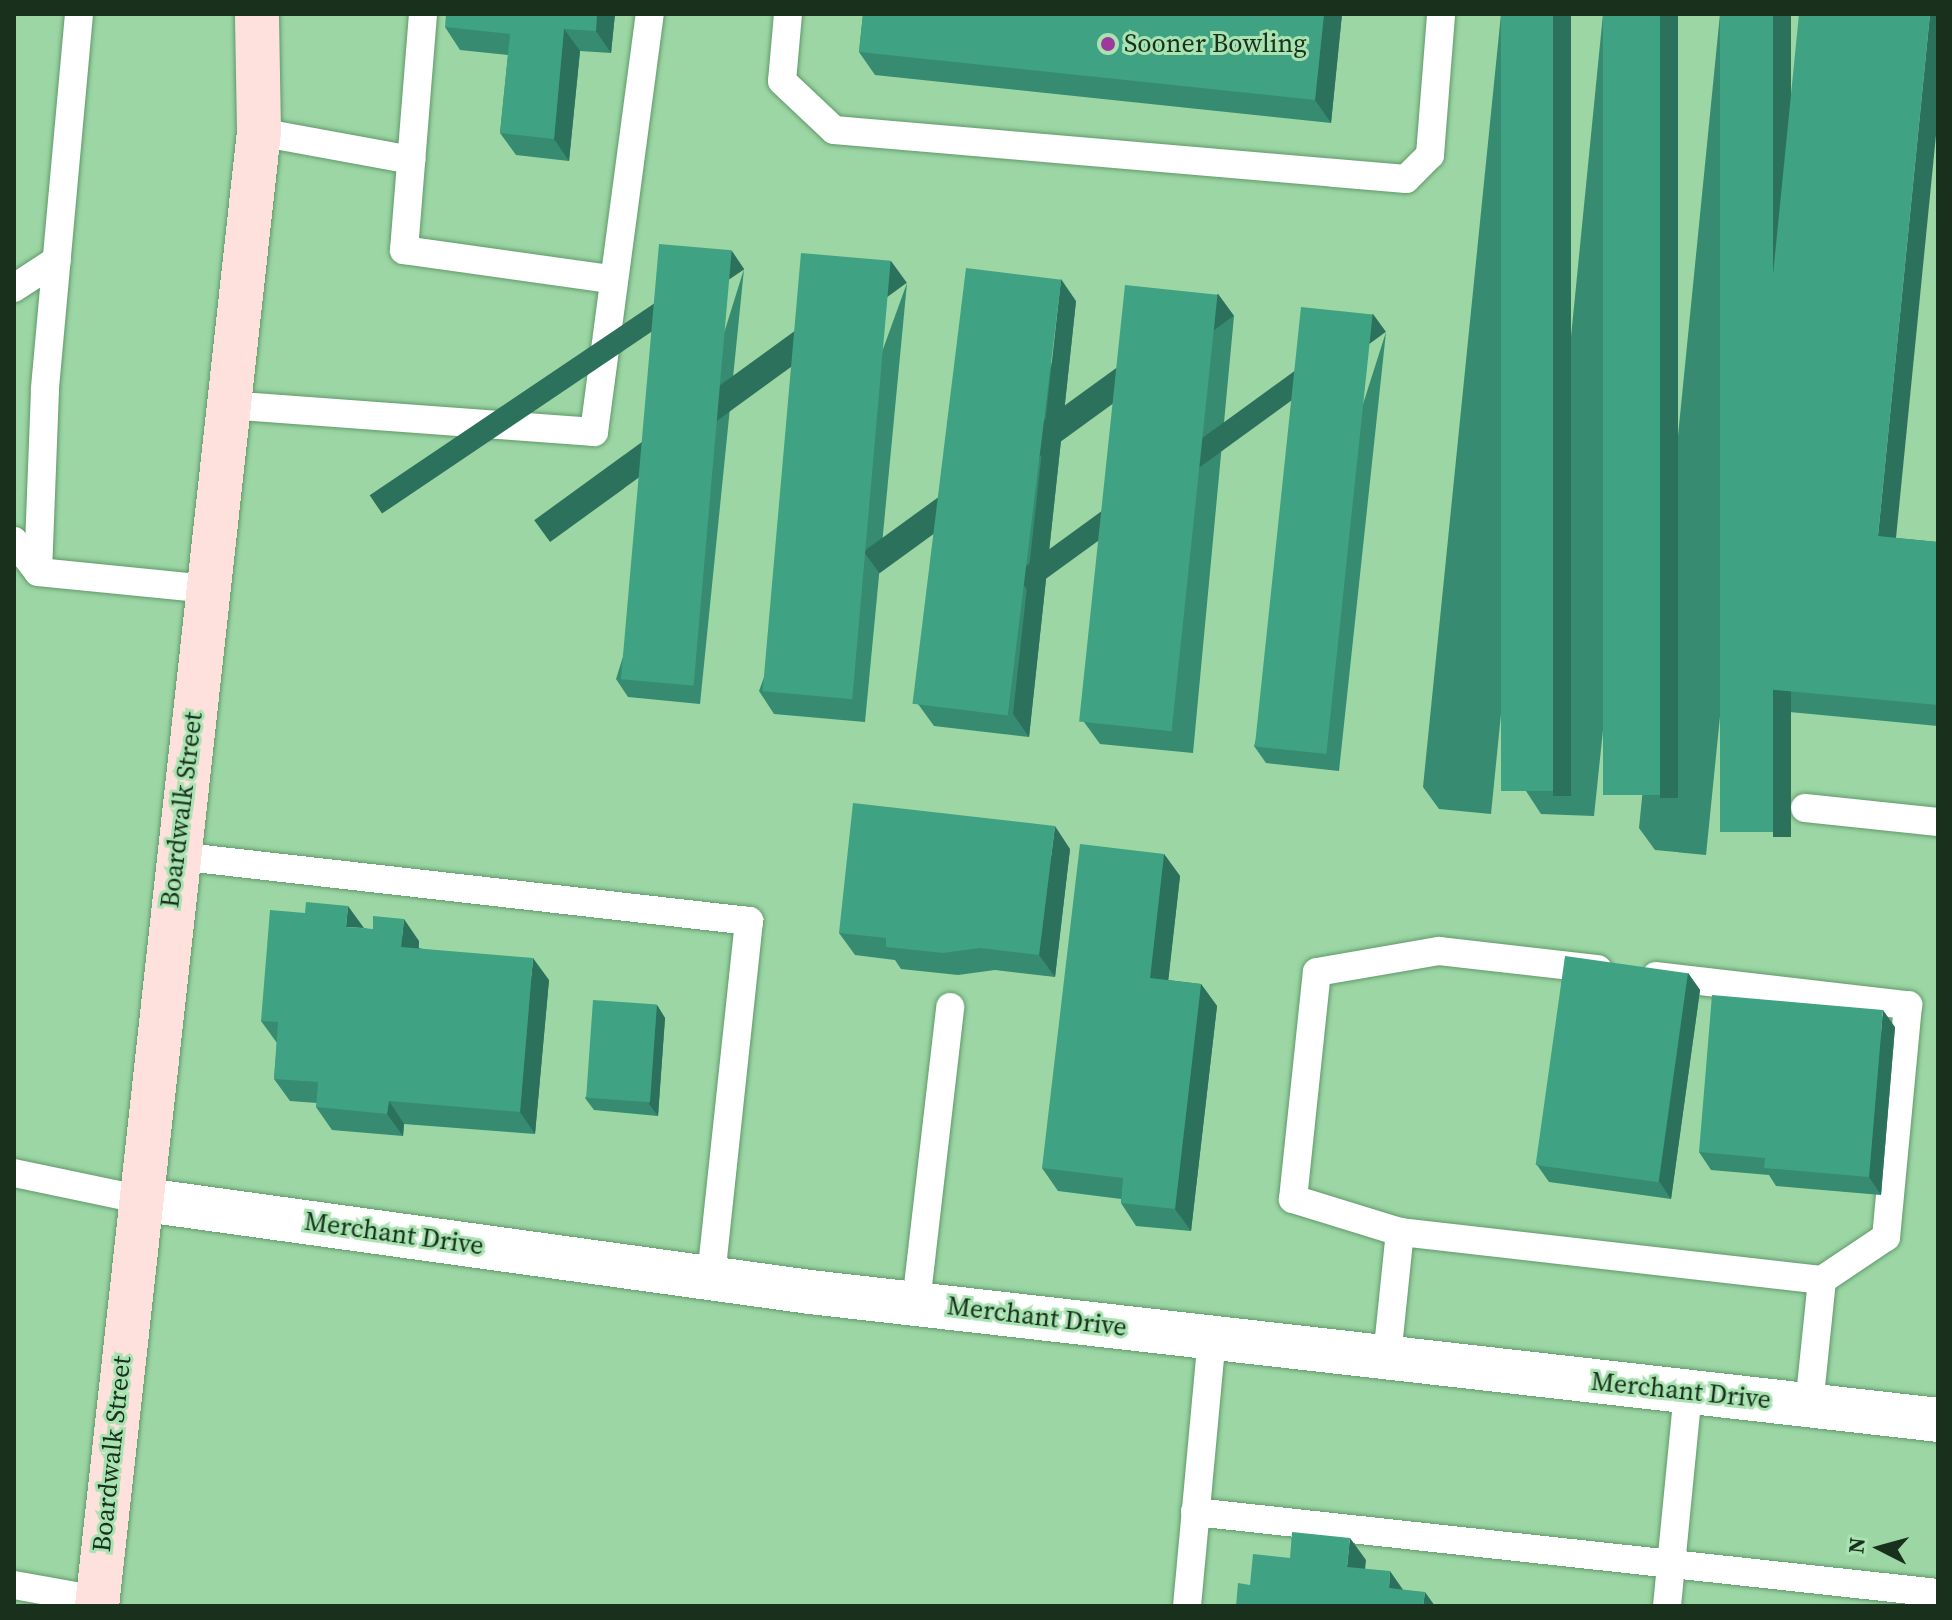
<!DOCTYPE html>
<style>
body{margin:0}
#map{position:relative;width:1952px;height:1620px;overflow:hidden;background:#9cd6a5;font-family:"Source Serif 4",serif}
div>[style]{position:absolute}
.roads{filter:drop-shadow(0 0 2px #61996a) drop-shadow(0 0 2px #61996a)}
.lane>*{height:28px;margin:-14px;padding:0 14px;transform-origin:14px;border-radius:14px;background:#fff}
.street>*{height:44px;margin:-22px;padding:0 22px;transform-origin:22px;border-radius:22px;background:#fff}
.secondary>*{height:44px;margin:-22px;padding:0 22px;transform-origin:22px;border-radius:22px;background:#fee0dc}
.wall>*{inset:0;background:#368b70}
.shaded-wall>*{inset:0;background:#2c715b;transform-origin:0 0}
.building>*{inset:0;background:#3fa282;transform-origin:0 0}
.dots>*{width:22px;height:22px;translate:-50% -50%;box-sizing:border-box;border:4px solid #a8e3b1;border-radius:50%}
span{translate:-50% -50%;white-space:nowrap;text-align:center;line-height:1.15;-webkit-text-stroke:6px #a8e3b1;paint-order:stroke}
.poi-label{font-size:26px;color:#19301d}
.left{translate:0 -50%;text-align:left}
.street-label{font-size:26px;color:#19301d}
.frame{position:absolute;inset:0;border:16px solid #19301d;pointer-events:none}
.north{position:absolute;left:1840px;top:1508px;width:80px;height:80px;-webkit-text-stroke:6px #a8e3b1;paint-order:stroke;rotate:276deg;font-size:22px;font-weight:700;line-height:32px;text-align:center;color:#19301d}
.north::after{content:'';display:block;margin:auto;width:28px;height:36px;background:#19301d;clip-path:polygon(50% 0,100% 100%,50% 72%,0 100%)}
</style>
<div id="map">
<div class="roads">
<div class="lane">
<i style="left:79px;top:14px;width:378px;rotate:95.2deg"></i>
<i style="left:45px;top:390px;width:182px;rotate:92.2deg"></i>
<i style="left:38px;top:572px;width:170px;rotate:5.7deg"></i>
<i style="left:423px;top:14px;width:237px;rotate:94.6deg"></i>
<i style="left:404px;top:250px;width:209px;rotate:8deg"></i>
<i style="left:788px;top:14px;width:67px;rotate:95.1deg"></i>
<i style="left:782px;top:81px;width:71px;rotate:43.3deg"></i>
<i style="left:834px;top:130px;width:574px;rotate:4.9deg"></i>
<i style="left:1406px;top:179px;width:34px;rotate:-45deg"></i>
<i style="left:1430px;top:155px;width:141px;rotate:-85.5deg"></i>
<i style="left:259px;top:132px;width:155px;rotate:10.4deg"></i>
<i style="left:14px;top:288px;width:51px;rotate:-33.1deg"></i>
<i style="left:227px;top:405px;width:368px;rotate:4.2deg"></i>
<i style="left:594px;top:432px;width:422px;rotate:-82.4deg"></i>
<i style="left:14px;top:541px;width:39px;rotate:52deg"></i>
<i style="left:1805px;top:808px;width:134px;rotate:6deg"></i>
<i style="left:177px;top:856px;width:576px;rotate:6.48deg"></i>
<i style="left:749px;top:921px;width:359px;rotate:96.1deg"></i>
<i style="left:1656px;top:976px;width:254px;rotate:6.6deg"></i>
<i style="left:1908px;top:1005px;width:233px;rotate:95.4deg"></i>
<i style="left:1886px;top:1237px;width:77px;rotate:146.1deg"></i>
<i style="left:1822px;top:1280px;width:126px;rotate:95.9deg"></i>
<i style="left:14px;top:1173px;width:127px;rotate:11.8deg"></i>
<i style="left:1400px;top:1232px;width:425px;rotate:6.5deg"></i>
<i style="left:916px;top:1303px;width:298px;rotate:-83.4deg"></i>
<i style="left:1387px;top:1357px;width:126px;rotate:-84.1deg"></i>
<i style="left:1400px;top:1232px;width:112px;rotate:-162.9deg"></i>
<i style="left:1293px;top:1199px;width:228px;rotate:-84deg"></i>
<i style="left:1317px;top:972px;width:124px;rotate:-9.8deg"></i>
<i style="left:1439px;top:951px;width:160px;rotate:6.5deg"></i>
<i style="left:1195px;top:1512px;width:747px;rotate:6.22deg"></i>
<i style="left:14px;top:1585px;width:84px;rotate:10.2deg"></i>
<i style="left:1187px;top:1606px;width:270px;rotate:-84.7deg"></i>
<i style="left:1667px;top:1606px;width:215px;rotate:-84.4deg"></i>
</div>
<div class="street">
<i style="left:138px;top:1199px;width:678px;rotate:7.88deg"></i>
<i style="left:810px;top:1292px;width:1135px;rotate:6.47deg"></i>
</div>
<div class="secondary">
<i style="left:97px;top:1606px;width:1483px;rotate:-83.73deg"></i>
<i style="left:259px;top:132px;width:118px;rotate:-91deg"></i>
</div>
</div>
<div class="wall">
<i style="clip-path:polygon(615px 14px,611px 53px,580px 51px,569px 161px,516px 155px,500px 133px,508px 55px,460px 50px,445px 27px)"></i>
<i style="clip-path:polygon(863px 14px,1342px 14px,1331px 123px,875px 75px,859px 52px)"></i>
<i style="clip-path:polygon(1501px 14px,1571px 14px,1491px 814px,1439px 809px,1423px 787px)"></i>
<i style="clip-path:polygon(1603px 14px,1678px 14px,1594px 816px,1541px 814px,1526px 791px)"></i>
<i style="clip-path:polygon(1720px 14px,1791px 14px,1706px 855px,1655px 850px,1639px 828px)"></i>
<i style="clip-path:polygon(744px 269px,700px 704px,628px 697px,616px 679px)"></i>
<i style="clip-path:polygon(907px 283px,865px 722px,774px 714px,759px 691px)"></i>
<i style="clip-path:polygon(1218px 294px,1234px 316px,1193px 753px,1100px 744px,1084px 722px)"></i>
<i style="clip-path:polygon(1076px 301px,1029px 737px,934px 726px,918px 704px)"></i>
<i style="clip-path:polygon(1386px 332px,1339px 771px,1266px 763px,1254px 746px)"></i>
<i style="clip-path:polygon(1896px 538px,1938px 542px,1938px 726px,1747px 708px,1732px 686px)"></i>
<i style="clip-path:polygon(1070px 849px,1055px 977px,995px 970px,958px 975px,901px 969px,895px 960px,855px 955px,839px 933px)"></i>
<i style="clip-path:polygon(1164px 854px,1180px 876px,1168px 980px,1201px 984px,1217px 1006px,1191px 1231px,1136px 1226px,1121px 1203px,1121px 1199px,1058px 1191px,1042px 1168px)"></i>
<i style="clip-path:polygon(364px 928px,419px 941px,419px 948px,549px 980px,535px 1134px,404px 1124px,403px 1136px,332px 1130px,316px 1107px,317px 1103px,290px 1101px,274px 1079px,277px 1043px,261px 1021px)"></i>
<i style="clip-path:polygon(1688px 973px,1700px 990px,1671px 1199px,1549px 1182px,1537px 1165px)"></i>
<i style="clip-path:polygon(657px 1005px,665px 1018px,658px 1116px,594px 1110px,585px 1098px)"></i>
<i style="clip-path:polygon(1895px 1027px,1881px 1195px,1776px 1186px,1769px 1175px,1711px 1170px,1699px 1152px)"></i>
</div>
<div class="shaded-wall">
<i style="clip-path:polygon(597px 14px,615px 14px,611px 53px,596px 31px)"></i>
<i style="clip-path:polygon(1324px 14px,1342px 14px,1331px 123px,1315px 100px)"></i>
<i style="left:1553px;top:14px;width:18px;height:782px"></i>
<i style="left:1660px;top:14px;width:18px;height:784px"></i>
<i style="left:1773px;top:14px;width:18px;height:823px"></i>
<i style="clip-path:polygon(1930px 14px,1938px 14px,1938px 115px,1894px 558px,1878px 536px)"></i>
<i style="clip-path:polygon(564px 29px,580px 51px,569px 161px,554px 139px)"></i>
<i style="left:732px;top:251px;width:22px;height:437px;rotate:56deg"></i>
<i style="left:891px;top:261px;width:27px;height:441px;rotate:54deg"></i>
<i style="clip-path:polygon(1061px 279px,1076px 301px,1029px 737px,1013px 714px)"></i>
<i style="left:1218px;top:294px;width:27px;height:438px;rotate:54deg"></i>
<i style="left:1373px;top:314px;width:22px;height:442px;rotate:54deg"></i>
<i style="clip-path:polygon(1055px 826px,1070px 849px,1055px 977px,1039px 955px)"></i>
<i style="clip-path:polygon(1164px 854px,1180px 876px,1166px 1001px,1150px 978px)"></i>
<i style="clip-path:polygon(348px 906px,364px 928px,346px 927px)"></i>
<i style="clip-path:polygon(404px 919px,419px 941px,417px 969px,401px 947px)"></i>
<i style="clip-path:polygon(533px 958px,549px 980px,535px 1134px,520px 1112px)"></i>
<i style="clip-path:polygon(1688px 973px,1700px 990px,1671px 1199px,1659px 1181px)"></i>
<i style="clip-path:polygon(1201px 984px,1217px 1006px,1191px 1231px,1175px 1209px)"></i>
<i style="clip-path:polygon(657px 1005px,665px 1018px,658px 1116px,649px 1104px)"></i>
<i style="clip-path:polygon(1883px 1010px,1895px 1027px,1881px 1195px,1869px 1177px)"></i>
<i style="clip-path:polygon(389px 1101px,404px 1124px,403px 1136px,387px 1114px)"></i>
<i style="clip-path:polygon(1350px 1538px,1366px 1560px,1363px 1589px,1347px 1567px)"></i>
<i style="clip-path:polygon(1390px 1571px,1406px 1594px,1389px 1588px)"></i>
<i style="clip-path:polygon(1425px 1592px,1435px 1606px,1423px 1606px)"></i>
</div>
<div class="building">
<i style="clip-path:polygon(446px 14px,597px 14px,596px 31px,564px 29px,554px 139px,500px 133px,510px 34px,445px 27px)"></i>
<i style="clip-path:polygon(863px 14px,1324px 14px,1315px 100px,859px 52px)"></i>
<i style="left:1501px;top:14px;width:52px;height:777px"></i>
<i style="left:1603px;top:14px;width:57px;height:781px"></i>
<i style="left:1720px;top:14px;width:53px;height:818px"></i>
<i style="clip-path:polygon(1799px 14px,1930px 14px,1878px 536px,1938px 542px,1938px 705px,1732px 686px)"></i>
<i style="left:659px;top:244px;width:73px;height:437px;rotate:5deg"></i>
<i style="left:801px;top:253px;width:90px;height:440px;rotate:5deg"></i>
<i style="left:966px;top:268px;width:96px;height:439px;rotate:7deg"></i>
<i style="left:1125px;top:285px;width:93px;height:439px;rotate:6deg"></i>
<i style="left:1301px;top:307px;width:72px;height:442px;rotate:6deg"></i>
<i style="clip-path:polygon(853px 803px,1055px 826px,1039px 955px,980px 948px,943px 953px,886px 947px,886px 938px,839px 933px)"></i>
<i style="clip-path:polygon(1080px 844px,1164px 854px,1150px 978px,1201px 984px,1175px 1209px,1121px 1203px,1123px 1178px,1042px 1168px)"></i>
<i style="clip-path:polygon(306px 902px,348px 906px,346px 927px,373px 929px,373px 916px,404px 919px,401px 947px,533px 958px,520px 1112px,389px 1101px,387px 1114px,316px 1107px,318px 1082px,274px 1079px,278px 1022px,261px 1021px,270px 910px,305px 913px)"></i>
<i style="left:1565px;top:956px;width:124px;height:211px;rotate:8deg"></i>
<i style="clip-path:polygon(1712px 995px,1883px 1010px,1869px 1177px,1764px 1168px,1765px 1158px,1699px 1152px)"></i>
<i style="left:593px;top:1000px;width:64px;height:98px;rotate:4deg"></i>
<i style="clip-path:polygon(1292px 1532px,1350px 1538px,1347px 1567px,1390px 1571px,1389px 1588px,1425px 1592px,1423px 1606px,1236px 1606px,1238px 1583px,1250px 1585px,1253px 1554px,1290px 1558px)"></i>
</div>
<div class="dots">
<i style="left:1108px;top:44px;background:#9e389c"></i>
</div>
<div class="poi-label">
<span class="left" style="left:1124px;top:44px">Sooner Bowling</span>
</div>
<div class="street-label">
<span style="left:182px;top:810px;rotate:-83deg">Boardwalk Street</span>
<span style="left:394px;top:1234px;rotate:8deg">Merchant Drive</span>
<span style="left:1037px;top:1317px;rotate:7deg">Merchant Drive</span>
<span style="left:1681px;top:1391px;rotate:6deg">Merchant Drive</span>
<span style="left:112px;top:1454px;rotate:-84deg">Boardwalk Street</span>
</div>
<div class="frame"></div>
<div class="north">N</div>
</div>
